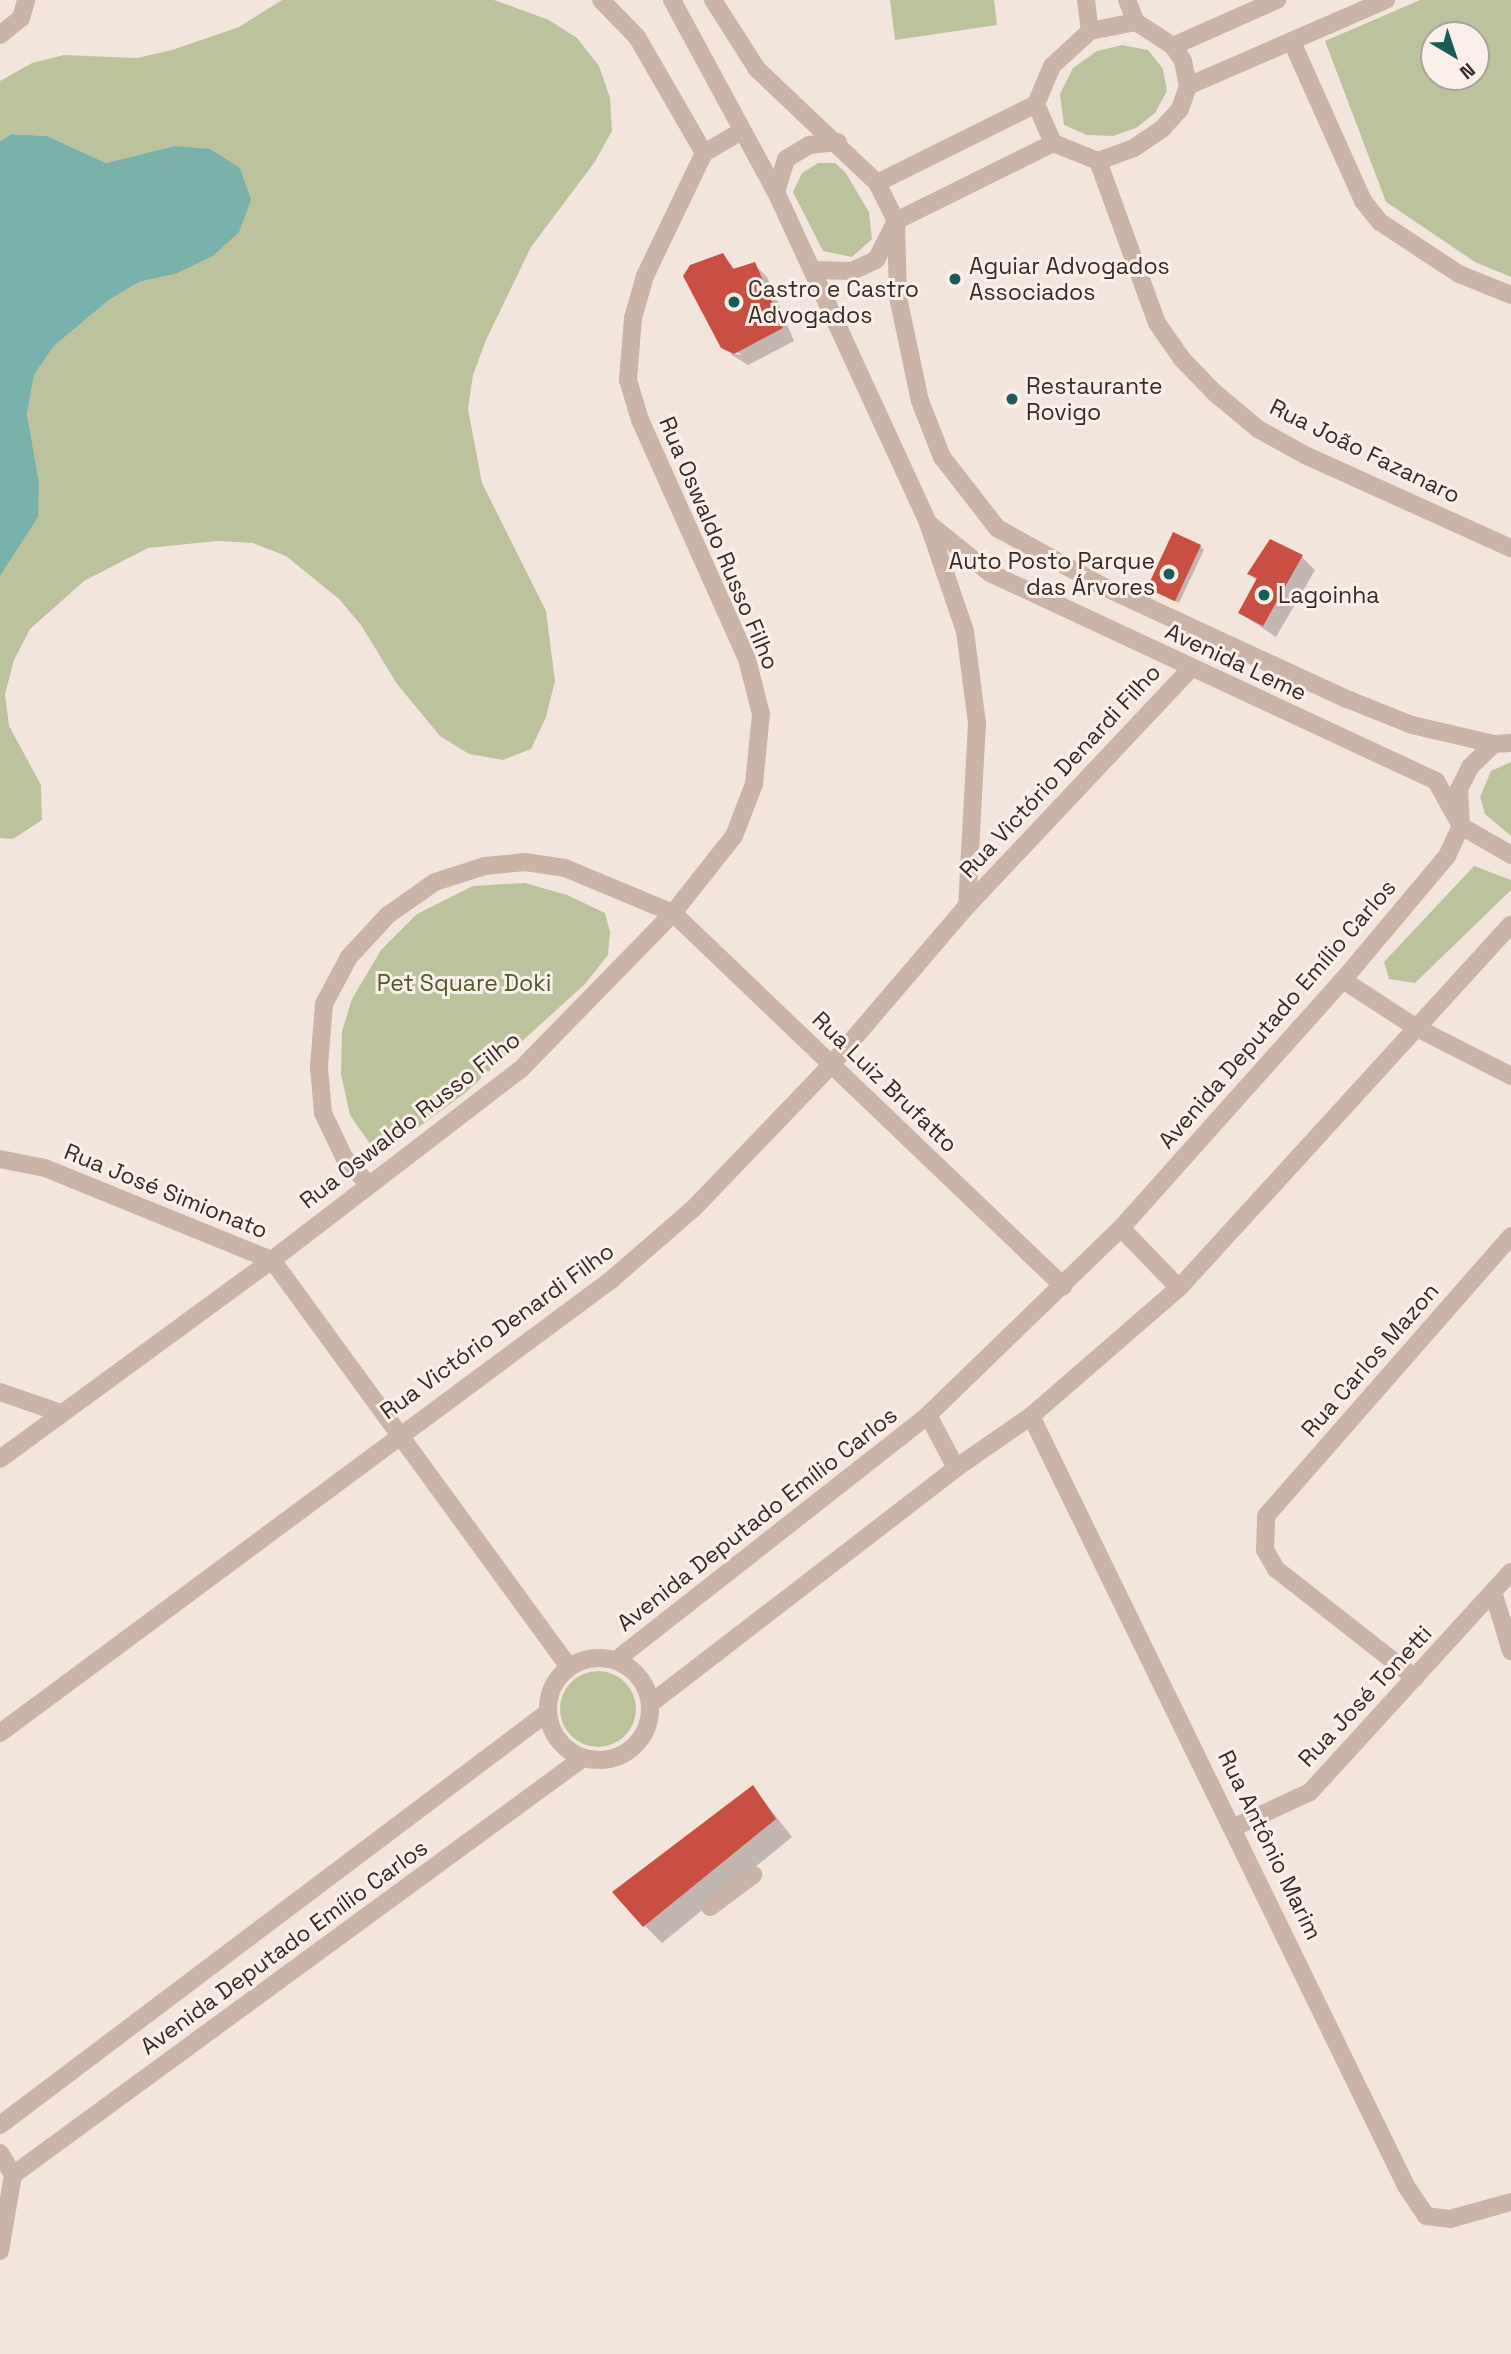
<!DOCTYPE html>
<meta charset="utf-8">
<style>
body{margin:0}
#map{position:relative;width:1511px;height:2354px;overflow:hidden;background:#f3e5dc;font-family:"Space Grotesk",sans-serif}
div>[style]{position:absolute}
.green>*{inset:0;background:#bcc39c}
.round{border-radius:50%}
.water>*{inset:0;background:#7ab1ab}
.shadow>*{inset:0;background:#0003}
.building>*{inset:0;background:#ca4f43;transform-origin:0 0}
.minor>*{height:18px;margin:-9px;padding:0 9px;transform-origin:9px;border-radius:9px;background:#ccb3a8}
.minor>.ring{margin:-9px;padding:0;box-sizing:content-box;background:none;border:18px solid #ccb3a8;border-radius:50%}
.dots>*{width:19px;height:19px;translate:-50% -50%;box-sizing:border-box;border:4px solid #faf0e9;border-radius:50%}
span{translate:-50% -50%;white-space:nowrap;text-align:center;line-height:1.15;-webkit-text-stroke:6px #faf0e9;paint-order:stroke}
.poi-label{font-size:23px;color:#382b28}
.left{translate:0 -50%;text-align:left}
.right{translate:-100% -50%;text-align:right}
.street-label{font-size:23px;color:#382b28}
.park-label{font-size:23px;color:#4e582b}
.north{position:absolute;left:1420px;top:21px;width:70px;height:70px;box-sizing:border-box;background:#faf0e9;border:2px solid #aca19c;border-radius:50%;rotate:141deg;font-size:19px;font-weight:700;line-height:28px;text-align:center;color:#382b28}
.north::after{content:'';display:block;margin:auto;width:24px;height:32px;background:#1c5c56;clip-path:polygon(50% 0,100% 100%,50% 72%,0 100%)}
</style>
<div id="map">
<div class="green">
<i style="clip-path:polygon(282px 0,494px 0,549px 20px,577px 38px,599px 66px,610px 98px,612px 131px,594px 163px,531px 247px,486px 340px,473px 375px,468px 409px,482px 483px,546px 611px,555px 681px,546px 717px,531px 749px,503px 760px,469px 754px,440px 736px,397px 684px,361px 625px,339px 599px,286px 556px,253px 543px,217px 541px,148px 548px,84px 581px,30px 629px,14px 660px,5px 694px,9px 726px,41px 785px,42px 820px,13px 839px,0 838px,0 576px,19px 546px,39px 482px,27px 414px,34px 375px,54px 346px,109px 300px,139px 282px,175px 274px,174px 146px,106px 163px,47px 136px,11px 134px,0 141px,0 81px,32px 63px,64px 55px,137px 58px,172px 50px,239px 27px)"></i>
<i style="clip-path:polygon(890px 0,994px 0,997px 25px,895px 40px)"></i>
<i style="clip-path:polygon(evenodd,1420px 0,1511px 0,1511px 277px,1475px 262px,1386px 202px,1325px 41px,1420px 0,1434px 35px,1476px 35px,1476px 77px,1434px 77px,1434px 35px)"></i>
<i style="clip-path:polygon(1122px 45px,1148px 50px,1163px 69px,1167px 91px,1155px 113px,1136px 128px,1113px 136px,1087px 135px,1064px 125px,1060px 94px,1073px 68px,1097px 51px)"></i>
<i style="clip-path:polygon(818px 163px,835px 163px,845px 172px,869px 212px,872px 239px,852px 257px,823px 251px,793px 192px,802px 173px)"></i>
<i style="clip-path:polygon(1511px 762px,1511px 836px,1485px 814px,1480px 797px,1491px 771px)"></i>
<i style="clip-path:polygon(1474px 866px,1511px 880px,1511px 890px,1415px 983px,1389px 979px,1384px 962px)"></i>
<i style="clip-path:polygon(525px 883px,567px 895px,605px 913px,610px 932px,608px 955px,585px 984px,465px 1093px,390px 1148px,370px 1144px,350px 1115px,341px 1074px,342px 1031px,352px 999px,381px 950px,417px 914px,473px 886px)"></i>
<i class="round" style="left:560px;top:1671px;width:76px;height:76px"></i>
</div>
<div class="water">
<i style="clip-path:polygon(11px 134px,47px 136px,106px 163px,174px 146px,210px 149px,240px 168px,251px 200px,239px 232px,213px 256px,175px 274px,139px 282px,109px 300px,54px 346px,34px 375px,27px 414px,39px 482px,38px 517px,0 576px,0 141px)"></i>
</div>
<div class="shadow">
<i style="clip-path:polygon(722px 255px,736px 270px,754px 264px,767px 277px,794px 341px,748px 365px,729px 353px,743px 355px,723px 347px)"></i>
<i style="clip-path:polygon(1270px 541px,1302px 557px,1315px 570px,1276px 637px,1240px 613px,1257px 581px,1249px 574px)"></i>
<i style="clip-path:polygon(1200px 546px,1204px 550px,1179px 603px,1147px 586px)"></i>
<i style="clip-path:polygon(753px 1787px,792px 1837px,662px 1943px,645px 1926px)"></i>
</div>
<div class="building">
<i style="clip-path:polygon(723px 253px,733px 269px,755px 262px,783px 328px,734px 354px,721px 348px,683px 276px,690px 265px)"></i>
<i style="left:1173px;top:532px;width:31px;height:62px;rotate:25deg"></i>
<i style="clip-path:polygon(1270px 539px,1303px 555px,1263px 626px,1238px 613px,1257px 578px,1247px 574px)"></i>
<i style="clip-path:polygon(753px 1785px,776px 1819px,643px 1927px,612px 1892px)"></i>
</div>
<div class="minor">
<i style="left:601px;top:0;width:52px;rotate:45.8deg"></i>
<i style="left:637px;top:37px;width:134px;rotate:60deg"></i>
<i style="left:672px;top:0;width:218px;rotate:61.6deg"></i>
<i style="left:776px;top:192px;width:364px;rotate:65.3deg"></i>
<i style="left:928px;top:523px;width:114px;rotate:71.1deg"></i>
<i style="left:965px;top:631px;width:93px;rotate:82.6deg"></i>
<i style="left:977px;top:723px;width:183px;rotate:93.1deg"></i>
<i style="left:713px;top:0;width:82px;rotate:57.5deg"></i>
<i style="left:757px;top:69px;width:166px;rotate:43.5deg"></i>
<i style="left:877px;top:183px;width:42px;rotate:63.4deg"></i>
<i style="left:896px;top:221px;width:76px;rotate:88.5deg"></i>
<i style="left:898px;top:297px;width:106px;rotate:78.1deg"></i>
<i style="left:920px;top:401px;width:60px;rotate:68.6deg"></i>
<i style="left:942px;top:457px;width:90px;rotate:52.2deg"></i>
<i style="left:997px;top:528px;width:120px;rotate:28.9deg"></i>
<i style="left:1102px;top:586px;width:270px;rotate:24.8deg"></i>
<i style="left:1347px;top:699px;width:70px;rotate:21.8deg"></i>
<i style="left:1412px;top:725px;width:84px;rotate:13deg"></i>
<i style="left:1494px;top:744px;width:17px;rotate:-3deg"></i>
<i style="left:1086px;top:0;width:31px;rotate:83deg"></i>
<i style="left:1127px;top:0;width:24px;rotate:68deg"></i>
<i style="left:1136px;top:22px;width:44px;rotate:33deg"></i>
<i style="left:1173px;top:46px;width:18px;rotate:56deg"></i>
<i style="left:1183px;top:61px;width:25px;rotate:79deg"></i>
<i style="left:1188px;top:86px;width:24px;rotate:109deg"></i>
<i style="left:1180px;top:109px;width:27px;rotate:132deg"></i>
<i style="left:1162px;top:129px;width:34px;rotate:146deg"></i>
<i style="left:1134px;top:148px;width:38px;rotate:160deg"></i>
<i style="left:1098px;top:161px;width:48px;rotate:-158.2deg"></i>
<i style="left:1053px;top:143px;width:43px;rotate:-113.6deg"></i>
<i style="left:1036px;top:104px;width:41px;rotate:-67.2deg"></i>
<i style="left:1052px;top:66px;width:52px;rotate:-42.6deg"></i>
<i style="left:1090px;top:31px;width:47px;rotate:-11.1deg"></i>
<i style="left:0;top:35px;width:27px;rotate:-39deg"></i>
<i style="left:21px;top:18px;width:19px;rotate:-74deg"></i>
<i style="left:1292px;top:42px;width:174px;rotate:65.9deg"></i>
<i style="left:1363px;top:201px;width:27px;rotate:51deg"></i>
<i style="left:1380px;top:222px;width:95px;rotate:33.4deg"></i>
<i style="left:1459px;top:274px;width:56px;rotate:22deg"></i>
<i style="left:1173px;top:46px;width:114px;rotate:-23.9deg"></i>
<i style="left:1188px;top:86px;width:216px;rotate:-23.5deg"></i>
<i style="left:1098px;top:161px;width:172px;rotate:70deg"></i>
<i style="left:1157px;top:323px;width:44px;rotate:55.2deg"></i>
<i style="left:1182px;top:359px;width:47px;rotate:45.9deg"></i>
<i style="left:1215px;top:393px;width:56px;rotate:39.9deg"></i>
<i style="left:1258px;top:429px;width:56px;rotate:28.9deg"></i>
<i style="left:1307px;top:456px;width:224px;rotate:24.3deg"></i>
<i style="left:877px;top:183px;width:178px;rotate:-26.4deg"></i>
<i style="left:776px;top:192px;width:34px;rotate:-73deg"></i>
<i style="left:786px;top:159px;width:27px;rotate:-31deg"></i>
<i style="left:809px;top:145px;width:29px;rotate:-6deg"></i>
<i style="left:812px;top:270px;width:40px;rotate:1.4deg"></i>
<i style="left:852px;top:271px;width:26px;rotate:-25deg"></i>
<i style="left:876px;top:260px;width:44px;rotate:-62.9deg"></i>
<i style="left:896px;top:221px;width:175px;rotate:-26.4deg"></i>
<i style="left:928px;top:523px;width:80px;rotate:38.9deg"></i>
<i style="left:990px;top:573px;width:492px;rotate:25deg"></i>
<i style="left:1436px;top:781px;width:51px;rotate:60.9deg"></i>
<i style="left:1461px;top:826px;width:58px;rotate:30.1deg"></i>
<i style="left:1343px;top:980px;width:86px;rotate:33.1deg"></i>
<i style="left:1415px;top:1027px;width:108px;rotate:27deg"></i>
<i style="left:0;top:1159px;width:46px;rotate:11.3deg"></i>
<i style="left:45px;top:1168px;width:245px;rotate:22.1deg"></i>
<i style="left:272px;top:1260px;width:504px;rotate:53.88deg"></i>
<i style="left:368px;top:1184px;width:36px;rotate:-132deg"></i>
<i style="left:344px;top:1157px;width:49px;rotate:-115.5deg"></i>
<i style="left:323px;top:1113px;width:46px;rotate:-95deg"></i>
<i style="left:319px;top:1067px;width:63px;rotate:-85.5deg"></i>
<i style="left:324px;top:1004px;width:53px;rotate:-62deg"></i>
<i style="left:349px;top:957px;width:57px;rotate:-47.1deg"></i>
<i style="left:388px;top:915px;width:57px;rotate:-35.1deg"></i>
<i style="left:435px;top:882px;width:52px;rotate:-17.7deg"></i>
<i style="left:485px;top:866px;width:40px;rotate:-5.7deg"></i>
<i style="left:525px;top:862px;width:40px;rotate:8.5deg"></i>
<i style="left:565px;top:868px;width:117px;rotate:22.6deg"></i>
<i style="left:673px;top:913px;width:540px;rotate:43.72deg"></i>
<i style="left:1121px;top:1228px;width:83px;rotate:46deg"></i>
<i style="left:0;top:1392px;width:65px;rotate:19deg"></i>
<i style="left:928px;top:1415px;width:60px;rotate:62.2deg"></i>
<i style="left:1031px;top:1416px;width:856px;rotate:64.03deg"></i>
<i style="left:1406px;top:2186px;width:36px;rotate:56deg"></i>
<i style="left:1426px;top:2216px;width:24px;rotate:7deg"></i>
<i style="left:1450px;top:2219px;width:63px;rotate:-15.6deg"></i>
<i style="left:0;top:1459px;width:337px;rotate:-36.2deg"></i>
<i style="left:272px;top:1260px;width:312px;rotate:-37.5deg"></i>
<i style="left:520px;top:1070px;width:219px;rotate:-45.7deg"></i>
<i style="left:673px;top:913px;width:98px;rotate:-51.6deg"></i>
<i style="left:734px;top:836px;width:56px;rotate:-69deg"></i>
<i style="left:754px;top:784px;width:70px;rotate:-84.3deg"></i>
<i style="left:761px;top:714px;width:57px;rotate:-104.3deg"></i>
<i style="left:747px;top:659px;width:262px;rotate:-114.1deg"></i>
<i style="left:640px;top:420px;width:42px;rotate:-106.7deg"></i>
<i style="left:628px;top:380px;width:62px;rotate:-85.4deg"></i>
<i style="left:633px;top:318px;width:44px;rotate:-74.1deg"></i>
<i style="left:645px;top:276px;width:136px;rotate:-64.4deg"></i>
<i style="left:704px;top:153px;width:42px;rotate:-30.3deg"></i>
<i style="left:1493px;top:1592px;width:62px;rotate:73deg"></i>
<i class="ring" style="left:548px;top:1658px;width:84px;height:84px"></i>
<i style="left:616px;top:1660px;width:397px;rotate:-38.1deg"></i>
<i style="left:928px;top:1415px;width:269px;rotate:-44.1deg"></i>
<i style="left:1121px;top:1228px;width:333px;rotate:-48.2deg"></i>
<i style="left:1343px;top:980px;width:162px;rotate:-50deg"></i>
<i style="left:1447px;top:856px;width:33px;rotate:-65deg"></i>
<i style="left:1461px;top:826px;width:37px;rotate:-93deg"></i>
<i style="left:1459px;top:789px;width:25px;rotate:-63deg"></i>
<i style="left:1470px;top:767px;width:33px;rotate:-44deg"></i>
<i style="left:1415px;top:1678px;width:177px;rotate:-141.9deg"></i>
<i style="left:1276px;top:1569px;width:22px;rotate:-120deg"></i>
<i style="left:1265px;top:1550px;width:34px;rotate:-88deg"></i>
<i style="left:1266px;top:1516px;width:372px;rotate:-48.8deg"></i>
<i style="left:650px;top:1704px;width:386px;rotate:-37.6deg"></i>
<i style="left:956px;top:1468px;width:91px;rotate:-34.7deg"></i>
<i style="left:1031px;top:1416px;width:196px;rotate:-40.9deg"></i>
<i style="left:1179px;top:1288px;width:492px;rotate:-47.6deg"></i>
<i style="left:0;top:1733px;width:761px;rotate:-36.55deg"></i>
<i style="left:611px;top:1280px;width:111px;rotate:-41deg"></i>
<i style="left:695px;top:1207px;width:197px;rotate:-46.2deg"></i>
<i style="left:831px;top:1065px;width:209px;rotate:-49.5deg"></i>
<i style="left:967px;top:906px;width:325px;rotate:-46.7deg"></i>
<i style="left:1235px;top:1827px;width:83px;rotate:-25deg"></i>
<i style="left:1310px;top:1792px;width:298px;rotate:-47.6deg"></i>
<i style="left:710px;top:1907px;width:54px;rotate:-36.7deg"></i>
<i style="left:0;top:2125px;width:686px;rotate:-37deg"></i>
<i style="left:0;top:2153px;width:26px;rotate:59deg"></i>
<i style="left:13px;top:2175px;width:706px;rotate:-36.19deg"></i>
<i style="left:0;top:2251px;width:77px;rotate:-80.3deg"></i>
</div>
<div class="dots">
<i style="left:955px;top:279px;background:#1c5c56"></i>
<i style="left:734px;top:302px;background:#1c5c56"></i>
<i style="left:1012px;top:399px;background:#1c5c56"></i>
<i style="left:1169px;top:574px;background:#1c5c56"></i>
<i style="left:1264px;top:595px;background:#1c5c56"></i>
</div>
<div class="poi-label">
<span class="left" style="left:969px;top:279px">Aguiar Advogados<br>Associados</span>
<span class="left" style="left:748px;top:302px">Castro e Castro<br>Advogados</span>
<span class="left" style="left:1026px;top:399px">Restaurante<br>Rovigo</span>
<span class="right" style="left:1155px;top:574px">Auto Posto Parque<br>das Árvores</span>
<span class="left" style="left:1278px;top:595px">Lagoinha</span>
</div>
<div class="street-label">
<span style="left:1365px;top:451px;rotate:26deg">Rua João Fazanaro</span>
<span style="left:719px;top:543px;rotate:67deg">Rua Oswaldo Russo Filho</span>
<span style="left:1236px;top:662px;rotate:25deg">Avenida Leme</span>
<span style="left:1060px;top:771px;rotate:-47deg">Rua Victório Denardi Filho</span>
<span style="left:1277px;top:1014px;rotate:-49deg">Avenida Deputado Emílio Carlos</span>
<span style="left:885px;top:1082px;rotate:44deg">Rua Luiz Brufatto</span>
<span style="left:410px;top:1120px;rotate:-38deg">Rua Oswaldo Russo Filho</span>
<span style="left:166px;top:1191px;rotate:22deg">Rua José Simionato</span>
<span style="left:497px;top:1331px;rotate:-36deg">Rua Victório Denardi Filho</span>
<span style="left:1370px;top:1360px;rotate:-49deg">Rua Carlos Mazon</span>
<span style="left:757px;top:1519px;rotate:-38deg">Avenida Deputado Emílio Carlos</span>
<span style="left:1365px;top:1696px;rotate:-47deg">Rua José Tonetti</span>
<span style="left:1270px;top:1845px;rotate:64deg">Rua Antônio Marim</span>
<span style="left:284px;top:1947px;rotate:-36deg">Avenida Deputado Emílio Carlos</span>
</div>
<div class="park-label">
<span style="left:464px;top:983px">Pet Square Doki</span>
</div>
<div class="north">N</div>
</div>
